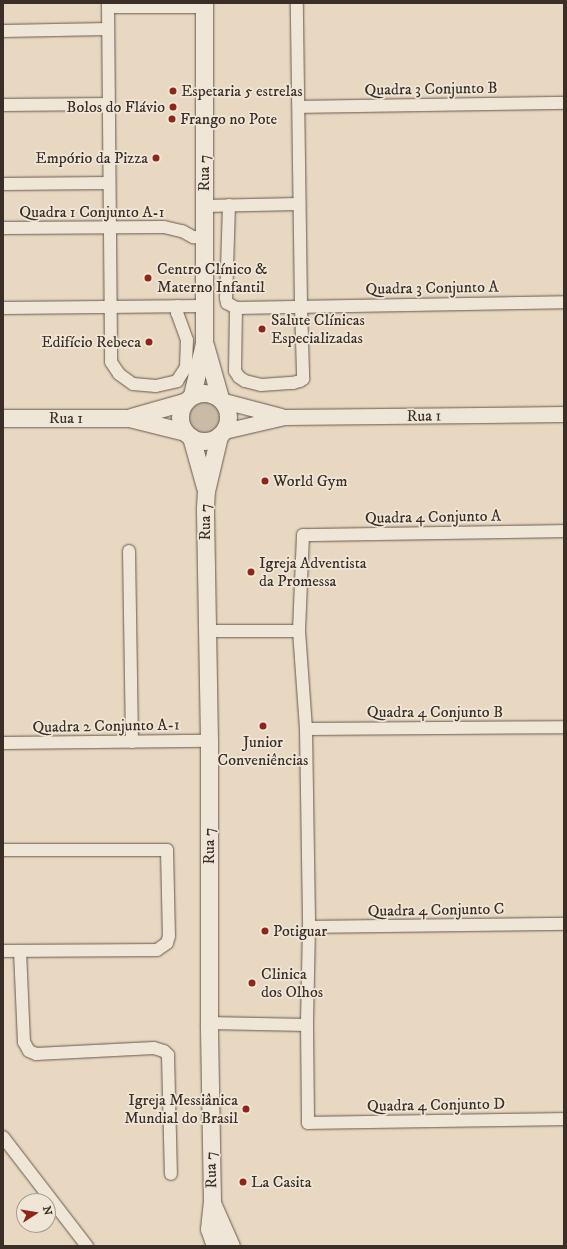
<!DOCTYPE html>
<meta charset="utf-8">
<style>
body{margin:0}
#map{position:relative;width:567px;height:1249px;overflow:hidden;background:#e8d8c1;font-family:"IM FELL DW Pica",serif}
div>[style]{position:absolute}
.green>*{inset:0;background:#cabba7}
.round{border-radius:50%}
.roads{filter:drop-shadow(0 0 1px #66584e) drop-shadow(0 0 1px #66584e)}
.minor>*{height:12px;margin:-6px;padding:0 6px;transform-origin:6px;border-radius:6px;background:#f0e6d7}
.tertiary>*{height:15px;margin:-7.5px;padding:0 7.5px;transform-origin:7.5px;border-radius:7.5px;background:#f0e6d7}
.secondary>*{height:17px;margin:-8.5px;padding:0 8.5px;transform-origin:8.5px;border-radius:8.5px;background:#f0e6d7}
.secondary>.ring{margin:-8.5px;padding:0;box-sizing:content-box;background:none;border:17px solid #f0e6d7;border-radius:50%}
.dots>*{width:11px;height:11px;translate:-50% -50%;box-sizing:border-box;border:2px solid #f0e6d7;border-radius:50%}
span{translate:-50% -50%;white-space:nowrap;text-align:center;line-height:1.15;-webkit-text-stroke:3.5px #f0e6d7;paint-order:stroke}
.street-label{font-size:16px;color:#3a2e27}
.poi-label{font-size:16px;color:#3a2e27}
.left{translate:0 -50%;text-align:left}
.right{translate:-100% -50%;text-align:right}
.frame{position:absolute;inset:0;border:4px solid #3a2e27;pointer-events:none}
.north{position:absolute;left:16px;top:1193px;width:40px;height:40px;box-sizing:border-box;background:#f0e6d7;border:1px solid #a79c91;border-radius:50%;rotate:78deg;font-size:11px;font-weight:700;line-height:16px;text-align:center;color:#3a2e27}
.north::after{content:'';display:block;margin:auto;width:14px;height:18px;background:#8f2418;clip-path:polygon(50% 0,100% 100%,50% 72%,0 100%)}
</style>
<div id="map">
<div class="green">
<i class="round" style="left:184px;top:397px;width:40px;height:40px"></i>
</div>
<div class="roads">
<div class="minor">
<i style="left:108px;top:3px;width:359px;rotate:89.5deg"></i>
<i style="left:111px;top:362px;width:14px;rotate:56deg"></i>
<i style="left:119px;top:374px;width:17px;rotate:36deg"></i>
<i style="left:133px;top:384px;width:23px;rotate:5deg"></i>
<i style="left:156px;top:386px;width:22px;rotate:-13deg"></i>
<i style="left:177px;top:381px;width:17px;rotate:-57deg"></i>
<i style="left:186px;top:367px;width:27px;rotate:-88deg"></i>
<i style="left:187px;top:340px;width:29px;rotate:-110deg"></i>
<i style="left:177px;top:313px;width:7px;rotate:-82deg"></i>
<i style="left:108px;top:7px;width:96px"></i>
<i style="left:3px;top:31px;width:105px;rotate:-1.1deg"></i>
<i style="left:3px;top:105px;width:105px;rotate:-0.5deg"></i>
<i style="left:299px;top:107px;width:265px;rotate:-0.9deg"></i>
<i style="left:3px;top:184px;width:106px;rotate:-0.5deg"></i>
<i style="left:229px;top:205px;width:93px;rotate:91.8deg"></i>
<i style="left:226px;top:298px;width:5px;rotate:79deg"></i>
<i style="left:227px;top:303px;width:10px;rotate:29deg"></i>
<i style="left:236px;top:308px;width:328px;rotate:-1deg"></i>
<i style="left:204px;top:206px;width:95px;rotate:-1.2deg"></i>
<i style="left:3px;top:228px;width:161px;rotate:-0.4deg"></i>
<i style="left:164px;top:227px;width:18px;rotate:13deg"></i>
<i style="left:182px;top:231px;width:13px;rotate:29deg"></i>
<i style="left:193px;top:237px;width:10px;rotate:6deg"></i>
<i style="left:3px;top:308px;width:200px;rotate:-0.6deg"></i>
<i style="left:236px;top:308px;width:63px;rotate:90.9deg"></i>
<i style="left:235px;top:371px;width:7px;rotate:56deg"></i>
<i style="left:239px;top:377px;width:7px;rotate:34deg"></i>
<i style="left:245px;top:381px;width:16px;rotate:14deg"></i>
<i style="left:261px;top:385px;width:32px;rotate:-4deg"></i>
<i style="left:293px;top:383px;width:7px;rotate:-16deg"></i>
<i style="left:300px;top:381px;width:4px;rotate:-34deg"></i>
<i style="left:303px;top:379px;width:6px;rotate:-90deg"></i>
<i style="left:303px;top:373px;width:67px;rotate:-91.7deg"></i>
<i style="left:301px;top:306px;width:303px;rotate:-90.8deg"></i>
<i style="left:564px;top:531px;width:261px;rotate:179.1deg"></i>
<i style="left:303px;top:535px;width:96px;rotate:92.4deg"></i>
<i style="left:299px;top:631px;width:98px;rotate:85.9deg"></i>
<i style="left:306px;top:729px;width:198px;rotate:89.1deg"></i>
<i style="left:309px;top:927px;width:98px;rotate:91.2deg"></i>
<i style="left:307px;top:1025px;width:98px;rotate:89.4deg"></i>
<i style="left:308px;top:1123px;width:256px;rotate:-0.9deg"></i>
<i style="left:129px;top:551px;width:191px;rotate:89.1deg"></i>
<i style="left:206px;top:631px;width:93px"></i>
<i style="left:306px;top:729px;width:258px;rotate:-0.4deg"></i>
<i style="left:3px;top:743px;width:206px;rotate:-0.6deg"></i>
<i style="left:3px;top:850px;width:164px"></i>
<i style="left:167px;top:850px;width:86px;rotate:88.7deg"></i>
<i style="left:169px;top:936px;width:7px;rotate:106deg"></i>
<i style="left:167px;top:943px;width:12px;rotate:145deg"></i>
<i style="left:157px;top:950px;width:154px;rotate:179.6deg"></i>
<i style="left:309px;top:927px;width:255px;rotate:-0.7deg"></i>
<i style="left:20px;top:951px;width:91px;rotate:87.5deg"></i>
<i style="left:24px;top:1042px;width:10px;rotate:61deg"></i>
<i style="left:29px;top:1051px;width:8px;rotate:23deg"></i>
<i style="left:36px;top:1054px;width:118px;rotate:-2.9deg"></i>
<i style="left:154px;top:1048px;width:10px;rotate:17deg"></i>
<i style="left:164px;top:1051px;width:6px;rotate:45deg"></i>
<i style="left:168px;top:1055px;width:119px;rotate:88.6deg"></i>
<i style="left:209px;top:1023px;width:98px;rotate:1.2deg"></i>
<i style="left:3px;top:1137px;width:138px;rotate:52.4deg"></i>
</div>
<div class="tertiary">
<i style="left:224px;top:401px;width:59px;rotate:14.7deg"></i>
<i style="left:224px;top:431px;width:62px;rotate:-13.1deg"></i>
<i style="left:284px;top:417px;width:280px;rotate:-0.6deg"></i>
</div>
<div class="secondary">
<i style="left:205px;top:345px;width:55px;rotate:74.2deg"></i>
<i class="ring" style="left:180px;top:393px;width:31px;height:31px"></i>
<i style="left:192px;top:395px;width:53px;rotate:-77deg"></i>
<i style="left:204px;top:343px;width:340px;rotate:-90deg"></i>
<i style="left:131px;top:417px;width:55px;rotate:-15.8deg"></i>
<i style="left:3px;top:418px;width:126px"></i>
<i style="left:129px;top:418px;width:58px;rotate:14deg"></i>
<i style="left:191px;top:437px;width:52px;rotate:74.4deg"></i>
<i style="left:212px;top:1203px;width:47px;rotate:66.2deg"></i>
<i style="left:215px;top:1246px;width:18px;rotate:-109deg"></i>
<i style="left:209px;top:1229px;width:28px;rotate:-84deg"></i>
<i style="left:212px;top:1201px;width:178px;rotate:-91deg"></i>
<i style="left:209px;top:1023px;width:282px;rotate:-90deg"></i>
<i style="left:209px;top:741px;width:233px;rotate:-91deg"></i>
<i style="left:205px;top:508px;width:17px;rotate:-87deg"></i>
<i style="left:206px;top:491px;width:57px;rotate:-76.7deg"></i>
</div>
</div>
<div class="dots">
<i style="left:173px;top:91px;background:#8f2418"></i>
<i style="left:173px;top:107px;background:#8f2418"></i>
<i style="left:172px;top:119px;background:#8f2418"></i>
<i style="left:156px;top:158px;background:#8f2418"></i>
<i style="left:148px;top:278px;background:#8f2418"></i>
<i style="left:262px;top:329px;background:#8f2418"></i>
<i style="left:149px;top:342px;background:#8f2418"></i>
<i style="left:265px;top:481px;background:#8f2418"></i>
<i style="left:251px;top:572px;background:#8f2418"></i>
<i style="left:263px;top:726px;background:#8f2418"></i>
<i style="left:265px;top:931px;background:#8f2418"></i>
<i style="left:252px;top:983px;background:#8f2418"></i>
<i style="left:246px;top:1109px;background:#8f2418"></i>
<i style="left:243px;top:1182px;background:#8f2418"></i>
</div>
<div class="street-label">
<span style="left:431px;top:89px;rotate:-1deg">Quadra 3 Conjunto B</span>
<span style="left:204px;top:173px;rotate:-90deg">Rua 7</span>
<span style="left:92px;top:212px">Quadra 1 Conjunto A-1</span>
<span style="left:432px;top:288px;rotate:-1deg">Quadra 3 Conjunto A</span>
<span style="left:424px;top:416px;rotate:-1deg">Rua 1</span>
<span style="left:66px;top:418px">Rua 1</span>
<span style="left:433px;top:517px;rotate:-1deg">Quadra 4 Conjunto A</span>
<span style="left:205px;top:522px;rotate:-90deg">Rua 7</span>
<span style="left:435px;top:712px">Quadra 4 Conjunto B</span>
<span style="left:106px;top:726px;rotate:-1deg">Quadra 2 Conjunto A-1</span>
<span style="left:209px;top:846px;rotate:-90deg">Rua 7</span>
<span style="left:436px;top:910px;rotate:-1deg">Quadra 4 Conjunto C</span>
<span style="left:436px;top:1105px;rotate:-1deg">Quadra 4 Conjunto D</span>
<span style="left:211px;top:1170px;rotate:-91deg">Rua 7</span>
</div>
<div class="poi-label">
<span class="left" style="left:181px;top:91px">Espetaria 5 estrelas</span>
<span class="right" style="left:165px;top:107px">Bolos do Flávio</span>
<span class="left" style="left:180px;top:119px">Frango no Pote</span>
<span class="right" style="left:148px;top:158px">Empório da Pizza</span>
<span class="left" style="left:157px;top:278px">Centro Clínico &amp;<br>Materno Infantil</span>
<span class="left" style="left:271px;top:329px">Salute Clínicas<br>Especializadas</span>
<span class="right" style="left:141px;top:342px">Edifício Rebeca</span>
<span class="left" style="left:273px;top:481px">World Gym</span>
<span class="left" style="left:259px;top:572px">Igreja Adventista<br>da Promessa</span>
<span style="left:263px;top:751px">Junior<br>Conveniências</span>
<span class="left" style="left:273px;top:931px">Potiguar</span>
<span class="left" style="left:261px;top:983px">Clinica<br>dos Olhos</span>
<span class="right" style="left:238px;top:1109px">Igreja Messiânica<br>Mundial do Brasil</span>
<span class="left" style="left:251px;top:1182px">La Casita</span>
</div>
<div class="frame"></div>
<div class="north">N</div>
</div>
